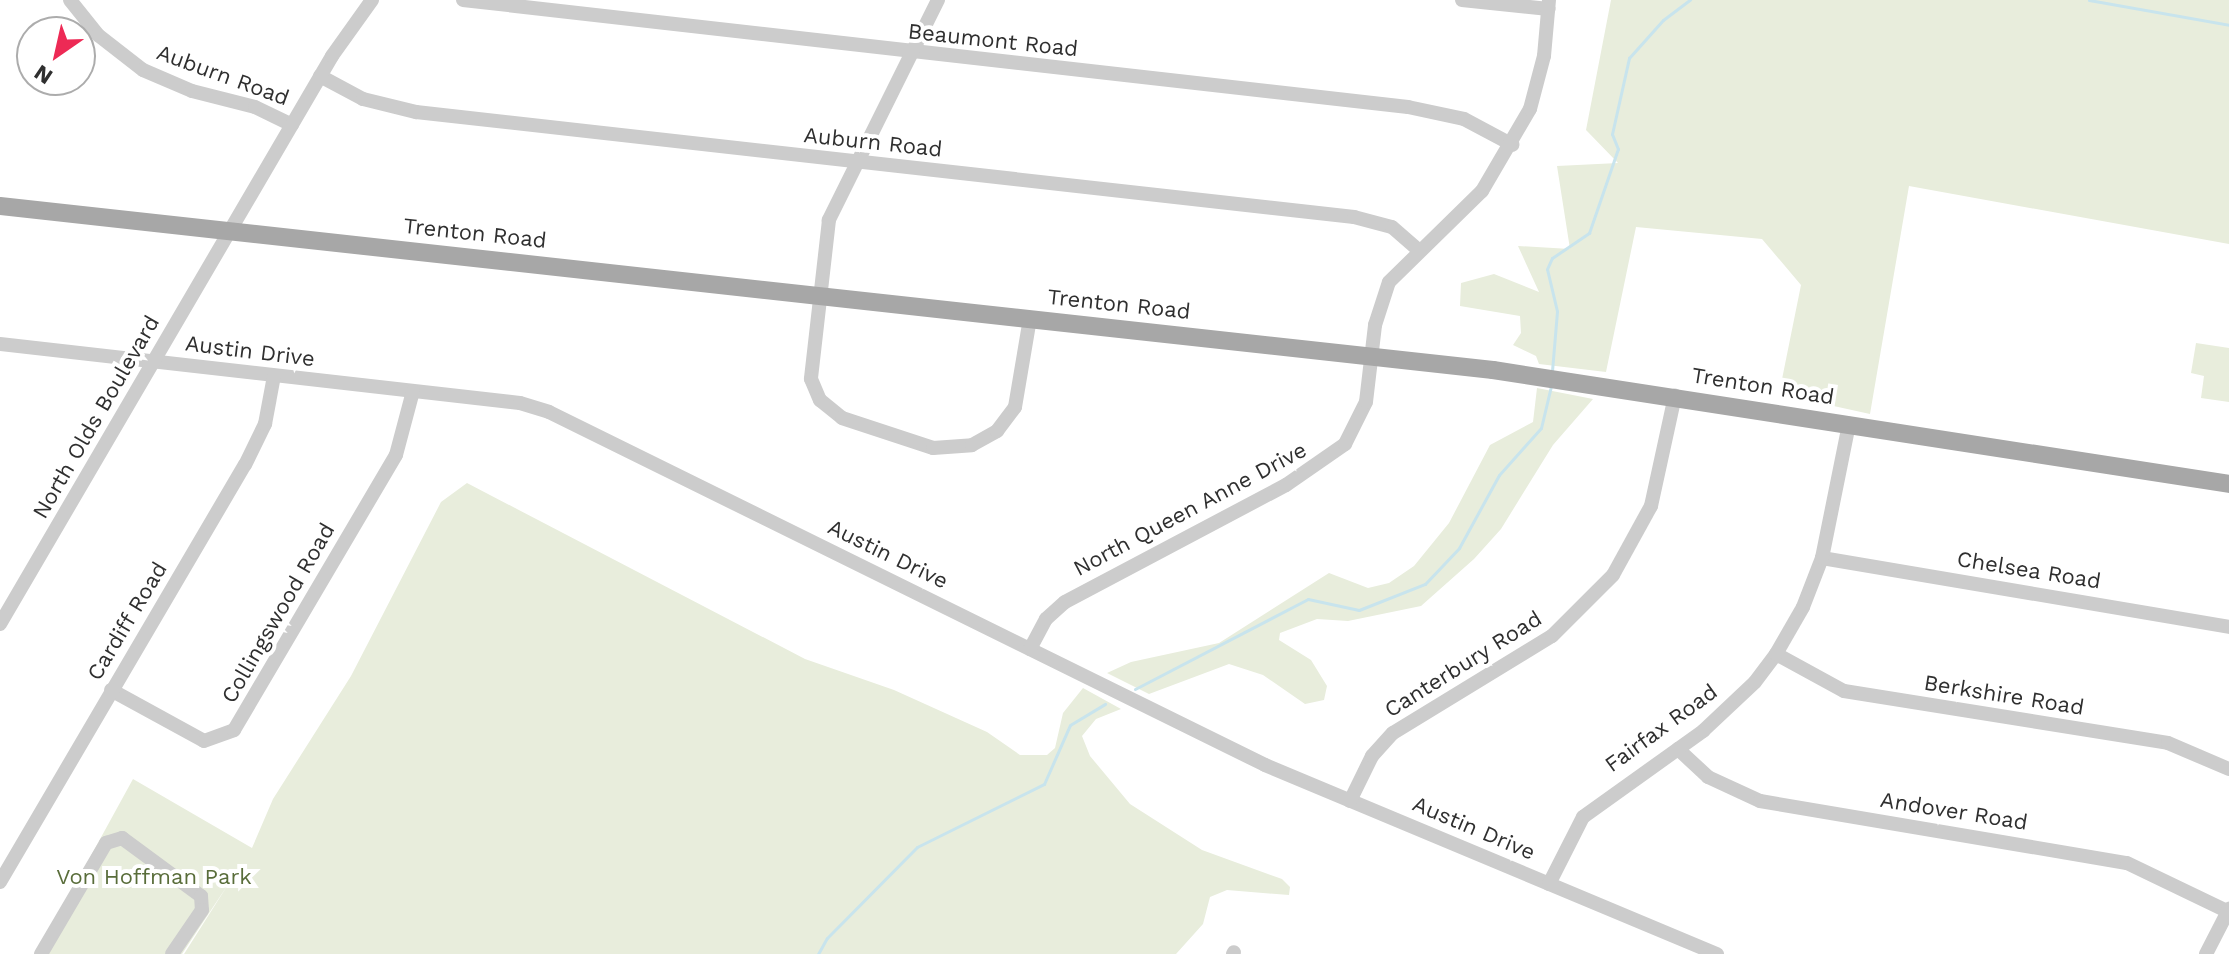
<!DOCTYPE html>
<style>
body{margin:0}
#map{position:relative;width:2229px;height:954px;overflow:hidden;background:#fff;font-family:"Work Sans",sans-serif}
div>[style]{position:absolute}
.green>*{inset:0;background:#e8eddc}
.stream>*{height:3px;margin:-1.5px;padding:0 1.5px;transform-origin:1.5px;border-radius:1.5px;background:#c8e4ed}
.minor>*{height:14px;margin:-7px;padding:0 7px;transform-origin:7px;border-radius:7px;background:#ccc}
.major>*{height:18px;margin:-9px;padding:0 9px;transform-origin:9px;border-radius:9px;background:#a7a7a7}
span{translate:-50% -50%;white-space:nowrap;text-align:center;line-height:1.15;-webkit-text-stroke:8px #fff;paint-order:stroke}
.street-label{font-size:22px;color:#2f2f2f}
.park-label{font-size:22px;color:#596d3a}
.north{position:absolute;left:16px;top:16px;width:80px;height:80px;box-sizing:border-box;background:#fff;border:2px solid #acacac;border-radius:50%;rotate:214deg;font-size:22px;font-weight:700;line-height:32px;text-align:center;color:#2f2f2f}
.north::after{content:'';display:block;margin:auto;width:28px;height:36px;background:#ed2a55;clip-path:polygon(50% 0,100% 100%,50% 72%,0 100%)}
</style>
<div id="map">
<div class="green">
<i style="clip-path:polygon(1611px 0,2229px 0,2229px 244px,1909px 186px,1870px 414px,1779px 394px,1801px 285px,1762px 239px,1636px 227px,1606px 372px,1539px 364px,1536px 356px,1513px 345px,1521px 333px,1520px 316px,1460px 306px,1461px 283px,1494px 274px,1539px 292px,1518px 246px,1570px 249px,1557px 166px,1618px 163px,1586px 130px)"></i>
<i style="clip-path:polygon(2196px 343px,2229px 348px,2229px 402px,2201px 398px,2204px 376px,2191px 373px)"></i>
<i style="clip-path:polygon(1537px 388px,1593px 399px,1553px 445px,1501px 529px,1474px 559px,1421px 606px,1348px 621px,1317px 619px,1280px 633px,1279px 640px,1311px 660px,1327px 686px,1324px 700px,1305px 704px,1263px 675px,1229px 664px,1149px 694px,1107px 673px,1131px 662px,1219px 643px,1329px 573px,1368px 588px,1389px 583px,1414px 566px,1449px 523px,1490px 445px,1533px 422px)"></i>
<i style="clip-path:polygon(467px 483px,805px 659px,894px 690px,987px 732px,1020px 755px,1047px 755px,1055px 748px,1063px 713px,1083px 688px,1121px 709px,1096px 719px,1082px 736px,1090px 756px,1130px 804px,1202px 850px,1282px 879px,1290px 887px,1289px 895px,1227px 890px,1210px 897px,1203px 924px,1176px 954px,184px 954px,229px 883px,182px 954px,37px 954px,133px 779px,252px 848px,273px 799px,351px 676px,441px 502px)"></i>
</div>
<div class="stream">
<i style="left:2089px;top:0;width:142px;rotate:10.1deg"></i>
<i style="left:1552px;top:371px;width:60px;rotate:-85.2deg"></i>
<i style="left:1557px;top:311px;width:43px;rotate:-103.4deg"></i>
<i style="left:1547px;top:269px;width:12px;rotate:-66deg"></i>
<i style="left:1552px;top:258px;width:45px;rotate:-34deg"></i>
<i style="left:1589px;top:233px;width:89px;rotate:-71deg"></i>
<i style="left:1618px;top:149px;width:16px;rotate:-112deg"></i>
<i style="left:1612px;top:134px;width:78px;rotate:-77.4deg"></i>
<i style="left:1629px;top:58px;width:51px;rotate:-48.2deg"></i>
<i style="left:1663px;top:20px;width:34px;rotate:-37deg"></i>
<i style="left:1135px;top:689px;width:195px;rotate:-27.5deg"></i>
<i style="left:1308px;top:599px;width:52px;rotate:12.2deg"></i>
<i style="left:1359px;top:610px;width:71px;rotate:-21.5deg"></i>
<i style="left:1425px;top:584px;width:50px;rotate:-46.6deg"></i>
<i style="left:1459px;top:548px;width:83px;rotate:-61.3deg"></i>
<i style="left:1499px;top:475px;width:63px;rotate:-48.2deg"></i>
<i style="left:1541px;top:428px;width:43px;rotate:-76.6deg"></i>
<i style="left:818px;top:954px;width:18px;rotate:-61deg"></i>
<i style="left:827px;top:938px;width:128px;rotate:-45.3deg"></i>
<i style="left:917px;top:847px;width:142px;rotate:-26.4deg"></i>
<i style="left:1044px;top:784px;width:64px;rotate:-66.2deg"></i>
<i style="left:1070px;top:725px;width:41px;rotate:-31deg"></i>
</div>
<div class="minor">
<i style="left:70px;top:0;width:45px;rotate:51.3deg"></i>
<i style="left:98px;top:35px;width:57px;rotate:37.9deg"></i>
<i style="left:143px;top:70px;width:53px;rotate:23.2deg"></i>
<i style="left:192px;top:91px;width:65px;rotate:14.3deg"></i>
<i style="left:255px;top:107px;width:41px;rotate:25.9deg"></i>
<i style="left:463px;top:0;width:951px;rotate:6.46deg"></i>
<i style="left:1408px;top:107px;width:57px;rotate:12.1deg"></i>
<i style="left:1464px;top:119px;width:55px;rotate:28deg"></i>
<i style="left:938px;top:0;width:246px;rotate:116.4deg"></i>
<i style="left:829px;top:220px;width:160px;rotate:96.5deg"></i>
<i style="left:811px;top:379px;width:23px;rotate:67deg"></i>
<i style="left:820px;top:400px;width:28px;rotate:39deg"></i>
<i style="left:842px;top:418px;width:96px;rotate:18.2deg"></i>
<i style="left:933px;top:448px;width:39px;rotate:-4deg"></i>
<i style="left:972px;top:445px;width:29px;rotate:-29deg"></i>
<i style="left:997px;top:431px;width:30px;rotate:-53deg"></i>
<i style="left:1015px;top:407px;width:90px;rotate:-80.4deg"></i>
<i style="left:1462px;top:0;width:87px;rotate:5.9deg"></i>
<i style="left:320px;top:76px;width:49px;rotate:28.1deg"></i>
<i style="left:363px;top:99px;width:55px;rotate:13.8deg"></i>
<i style="left:416px;top:112px;width:944px;rotate:6.39deg"></i>
<i style="left:1354px;top:217px;width:39px;rotate:15deg"></i>
<i style="left:1392px;top:227px;width:35px;rotate:41deg"></i>
<i style="left:0;top:344px;width:523px;rotate:6.47deg"></i>
<i style="left:520px;top:403px;width:30px;rotate:17deg"></i>
<i style="left:549px;top:412px;width:798px;rotate:26.24deg"></i>
<i style="left:1265px;top:765px;width:490px;rotate:22.7deg"></i>
<i style="left:1822px;top:558px;width:413px;rotate:9.6deg"></i>
<i style="left:0;top:624px;width:658px;rotate:-59.69deg"></i>
<i style="left:332px;top:56px;width:69px;rotate:-54.5deg"></i>
<i style="left:1030px;top:649px;width:34px;rotate:-62deg"></i>
<i style="left:1046px;top:619px;width:25px;rotate:-42deg"></i>
<i style="left:1065px;top:602px;width:250px;rotate:-27.9deg"></i>
<i style="left:1286px;top:485px;width:72px;rotate:-34.8deg"></i>
<i style="left:1345px;top:444px;width:47px;rotate:-63.4deg"></i>
<i style="left:1366px;top:402px;width:78px;rotate:-83.3deg"></i>
<i style="left:1375px;top:325px;width:45px;rotate:-72deg"></i>
<i style="left:1389px;top:282px;width:130px;rotate:-44.4deg"></i>
<i style="left:1482px;top:191px;width:95px;rotate:-59.7deg"></i>
<i style="left:1530px;top:109px;width:55px;rotate:-75.2deg"></i>
<i style="left:1544px;top:56px;width:56px;rotate:-84.9deg"></i>
<i style="left:1776px;top:654px;width:77px;rotate:28.6deg"></i>
<i style="left:1844px;top:691px;width:328px;rotate:9.1deg"></i>
<i style="left:2168px;top:743px;width:66px;rotate:23.1deg"></i>
<i style="left:111px;top:690px;width:106px;rotate:28.7deg"></i>
<i style="left:204px;top:741px;width:32px;rotate:-20deg"></i>
<i style="left:234px;top:730px;width:319px;rotate:-59.5deg"></i>
<i style="left:396px;top:455px;width:66px;rotate:-75.1deg"></i>
<i style="left:1678px;top:749px;width:41px;rotate:43deg"></i>
<i style="left:1708px;top:777px;width:57px;rotate:24.8deg"></i>
<i style="left:1760px;top:801px;width:372px;rotate:9.6deg"></i>
<i style="left:2127px;top:863px;width:113px;rotate:25.7deg"></i>
<i style="left:1350px;top:801px;width:50px;rotate:-63.9deg"></i>
<i style="left:1372px;top:756px;width:31px;rotate:-48deg"></i>
<i style="left:1393px;top:733px;width:186px;rotate:-31.4deg"></i>
<i style="left:1552px;top:636px;width:86px;rotate:-45deg"></i>
<i style="left:1613px;top:575px;width:79px;rotate:-61.2deg"></i>
<i style="left:1651px;top:506px;width:113px;rotate:-77.7deg"></i>
<i style="left:0;top:882px;width:484px;rotate:-59.6deg"></i>
<i style="left:245px;top:465px;width:46px;rotate:-64deg"></i>
<i style="left:265px;top:424px;width:49px;rotate:-79.4deg"></i>
<i style="left:1549px;top:884px;width:75px;rotate:-63.1deg"></i>
<i style="left:1583px;top:817px;width:148px;rotate:-35.6deg"></i>
<i style="left:1703px;top:731px;width:71px;rotate:-43.3deg"></i>
<i style="left:1755px;top:682px;width:35px;rotate:-53deg"></i>
<i style="left:1776px;top:654px;width:54px;rotate:-60.1deg"></i>
<i style="left:1803px;top:607px;width:53px;rotate:-68.8deg"></i>
<i style="left:1822px;top:558px;width:137px;rotate:-78.6deg"></i>
<i style="left:41px;top:954px;width:129px;rotate:-59.6deg"></i>
<i style="left:106px;top:843px;width:17px;rotate:-17deg"></i>
<i style="left:122px;top:838px;width:98px;rotate:36.3deg"></i>
<i style="left:201px;top:896px;width:14px;rotate:86deg"></i>
<i style="left:202px;top:910px;width:53px;rotate:124.3deg"></i>
<i style="left:1233px;top:954px;width:2px;rotate:-63deg"></i>
<i style="left:2206px;top:954px;width:51px;rotate:-62.9deg"></i>
</div>
<div class="major">
<i style="left:0;top:206px;width:1502px;rotate:6.27deg"></i>
<i style="left:1493px;top:370px;width:745px;rotate:8.8deg"></i>
</div>
<div class="street-label">
<span style="left:993px;top:40px;rotate:6deg">Beaumont Road</span>
<span style="left:223px;top:75px;rotate:20deg">Auburn Road</span>
<span style="left:873px;top:142px;rotate:6deg">Auburn Road</span>
<span style="left:475px;top:233px;rotate:6deg">Trenton Road</span>
<span style="left:1119px;top:304px;rotate:6deg">Trenton Road</span>
<span style="left:250px;top:351px;rotate:7deg">Austin Drive</span>
<span style="left:1763px;top:386px;rotate:9deg">Trenton Road</span>
<span style="left:96px;top:417px;rotate:-60deg">North Olds Boulevard</span>
<span style="left:1190px;top:509px;rotate:-28deg">North Queen Anne Drive</span>
<span style="left:888px;top:554px;rotate:26deg">Austin Drive</span>
<span style="left:2029px;top:570px;rotate:9deg">Chelsea Road</span>
<span style="left:278px;top:613px;rotate:-60deg">Collingswood Road</span>
<span style="left:127px;top:621px;rotate:-59deg">Cardiff Road</span>
<span style="left:1463px;top:664px;rotate:-32deg">Canterbury Road</span>
<span style="left:2004px;top:695px;rotate:9deg">Berkshire Road</span>
<span style="left:1661px;top:728px;rotate:-36deg">Fairfax Road</span>
<span style="left:1954px;top:811px;rotate:9deg">Andover Road</span>
<span style="left:1474px;top:828px;rotate:23deg">Austin Drive</span>
</div>
<div class="park-label">
<span style="left:154px;top:877px">Von Hoffman Park</span>
</div>
<div class="north">N</div>
</div>
